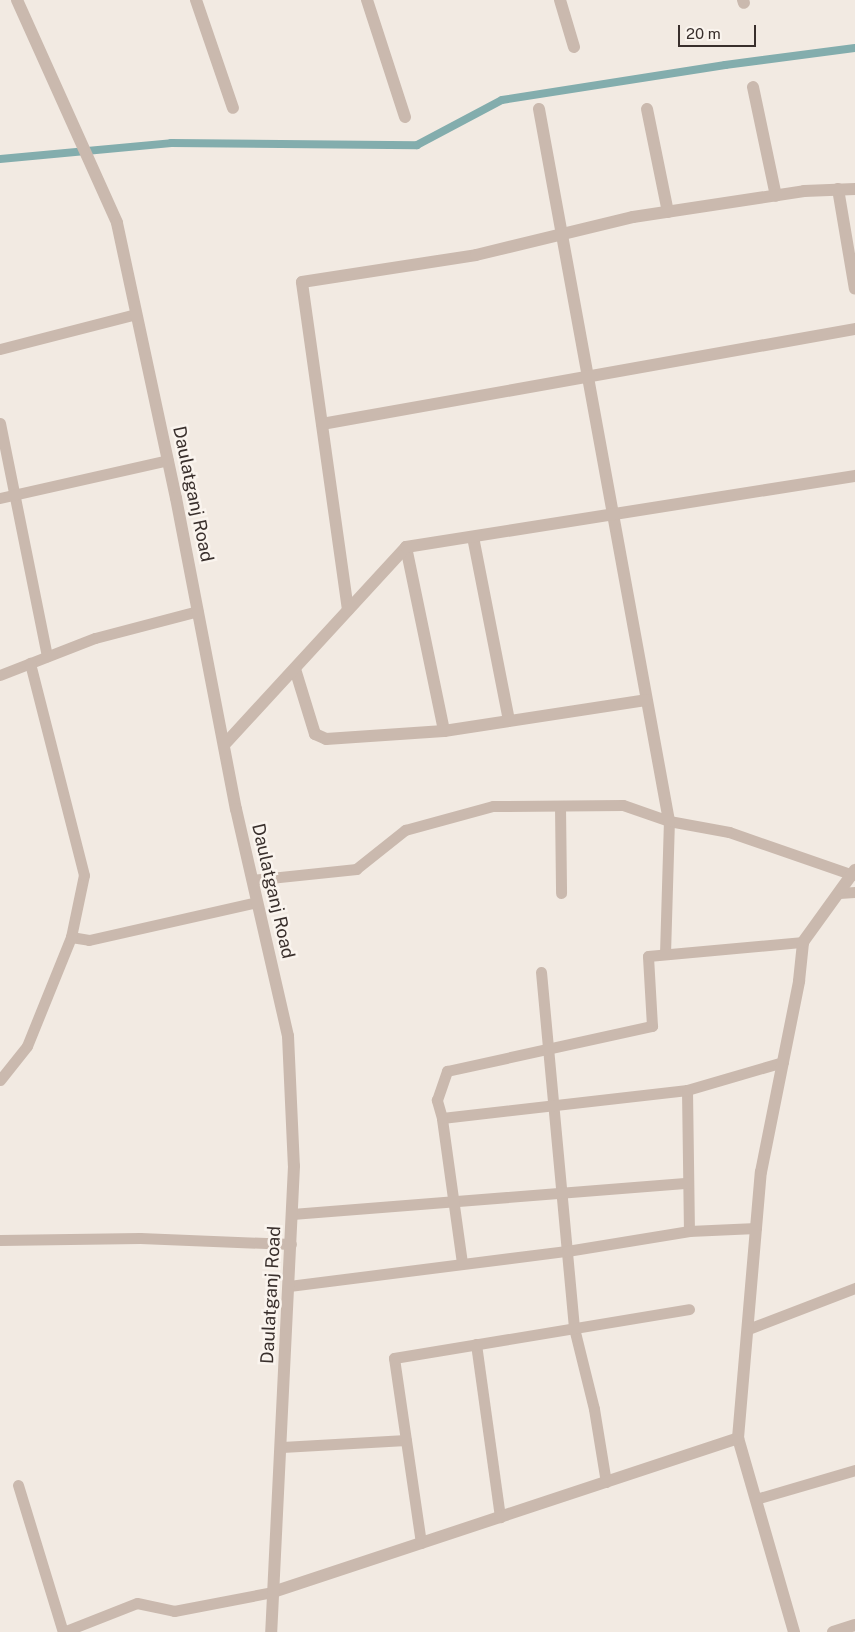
<!DOCTYPE html>
<style>
body{margin:0}
#map{position:relative;width:855px;height:1632px;overflow:hidden;background:#f2eae2;font-family:"Public Sans",sans-serif}
div>[style]{position:absolute}
.stream>*{height:8px;margin:-4px;padding:0 4px;transform-origin:4px;border-radius:4px;background:#83adad}
.service>*{height:11px;margin:-5.5px;padding:0 5.5px;transform-origin:5.5px;border-radius:5.5px;background:#cab9ae}
.minor>*{height:12px;margin:-6px;padding:0 6px;transform-origin:6px;border-radius:6px;background:#cab9ae}
.tertiary>*{height:12px;margin:-6px;padding:0 6px;transform-origin:6px;border-radius:6px;background:#cab9ae}
span{translate:-50% -50%;white-space:nowrap;text-align:center;line-height:1.15;-webkit-text-stroke:5px #faf4ee;paint-order:stroke}
.street-label{font-size:18px;color:#392f2c}
.scale{position:absolute;left:678px;top:25px;width:78px;height:22px;box-sizing:border-box;border:2px solid #392f2c;border-top:0;padding-left:6px;font-size:15px;line-height:18px;white-space:nowrap;color:#392f2c;-webkit-text-stroke:4px #faf4ee;paint-order:stroke}
</style>
<div id="map">
<div class="stream">
<i style="left:0;top:159px;width:172px;rotate:-5.3deg"></i>
<i style="left:171px;top:143px;width:246px;rotate:0.5deg"></i>
<i style="left:417px;top:145px;width:96px;rotate:-27.9deg"></i>
<i style="left:502px;top:100px;width:226px;rotate:-8.9deg"></i>
<i style="left:725px;top:65px;width:131px;rotate:-7.5deg"></i>
</div>
<div class="service">
<i style="left:0;top:349px;width:140px;rotate:-14.4deg"></i>
<i style="left:0;top:423px;width:238px;rotate:78.6deg"></i>
<i style="left:0;top:498px;width:172px;rotate:-12.7deg"></i>
<i style="left:0;top:675px;width:102px;rotate:-21.3deg"></i>
<i style="left:95px;top:638px;width:106px;rotate:-14.7deg"></i>
<i style="left:560px;top:806px;width:87px;rotate:89.3deg"></i>
<i style="left:252px;top:880px;width:105px;rotate:-6deg"></i>
<i style="left:356px;top:869px;width:63px;rotate:-38.5deg"></i>
<i style="left:405px;top:830px;width:91px;rotate:-15.3deg"></i>
<i style="left:493px;top:806px;width:130px;rotate:-0.4deg"></i>
<i style="left:623px;top:805px;width:49px;rotate:19.2deg"></i>
<i style="left:669px;top:821px;width:61px;rotate:10.4deg"></i>
<i style="left:729px;top:832px;width:131px;rotate:19.1deg"></i>
<i style="left:839px;top:893px;width:16px;rotate:-4deg"></i>
<i style="left:71px;top:937px;width:18px;rotate:9deg"></i>
<i style="left:89px;top:940px;width:172px;rotate:-12.7deg"></i>
<i style="left:665px;top:954px;width:133px;rotate:-88.3deg"></i>
<i style="left:541px;top:972px;width:358px;rotate:84.7deg"></i>
<i style="left:574px;top:1328px;width:83px;rotate:76.1deg"></i>
<i style="left:594px;top:1409px;width:74px;rotate:80.7deg"></i>
<i style="left:0;top:1080px;width:43px;rotate:-51.5deg"></i>
<i style="left:27px;top:1046px;width:118px;rotate:-68deg"></i>
<i style="left:71px;top:937px;width:63px;rotate:-78.2deg"></i>
<i style="left:84px;top:875px;width:219px;rotate:-104.3deg"></i>
<i style="left:687px;top:1090px;width:141px;rotate:89.2deg"></i>
<i style="left:442px;top:1118px;width:247px;rotate:-6.5deg"></i>
<i style="left:687px;top:1090px;width:100px;rotate:-16.3deg"></i>
<i style="left:292px;top:1214px;width:397px;rotate:-4.5deg"></i>
<i style="left:0;top:1240px;width:140px;rotate:-0.8deg"></i>
<i style="left:140px;top:1238px;width:151px;rotate:2.3deg"></i>
<i style="left:462px;top:1263px;width:146px;rotate:-97.9deg"></i>
<i style="left:442px;top:1118px;width:19px;rotate:-106deg"></i>
<i style="left:437px;top:1100px;width:31px;rotate:-71deg"></i>
<i style="left:447px;top:1071px;width:210px;rotate:-12.4deg"></i>
<i style="left:652px;top:1026px;width:70px;rotate:-93.3deg"></i>
<i style="left:648px;top:956px;width:156px;rotate:-5.2deg"></i>
<i style="left:289px;top:1286px;width:280px;rotate:-7.2deg"></i>
<i style="left:567px;top:1251px;width:124px;rotate:-9.3deg"></i>
<i style="left:689px;top:1231px;width:67px;rotate:-2.6deg"></i>
<i style="left:748px;top:1329px;width:115px;rotate:-21deg"></i>
<i style="left:476px;top:1344px;width:175px;rotate:82.1deg"></i>
<i style="left:282px;top:1447px;width:124px;rotate:-3.2deg"></i>
<i style="left:18px;top:1485px;width:154px;rotate:73deg"></i>
<i style="left:756px;top:1499px;width:103px;rotate:-16.3deg"></i>
<i style="left:421px;top:1543px;width:187px;rotate:-98.3deg"></i>
<i style="left:394px;top:1358px;width:299px;rotate:-9.4deg"></i>
<i style="left:63px;top:1632px;width:79px;rotate:-21.4deg"></i>
<i style="left:137px;top:1603px;width:38px;rotate:12deg"></i>
<i style="left:174px;top:1611px;width:101px;rotate:-10.9deg"></i>
</div>
<div class="minor">
<i style="left:196px;top:0;width:114px;rotate:71.1deg"></i>
<i style="left:367px;top:0;width:123px;rotate:72deg"></i>
<i style="left:560px;top:0;width:49px;rotate:73.4deg"></i>
<i style="left:743px;top:0;width:3px;rotate:72deg"></i>
<i style="left:753px;top:87px;width:111px;rotate:78.1deg"></i>
<i style="left:539px;top:109px;width:724px;rotate:79.65deg"></i>
<i style="left:647px;top:109px;width:105px;rotate:78.5deg"></i>
<i style="left:838px;top:189px;width:101px;rotate:80.4deg"></i>
<i style="left:322px;top:424px;width:541px;rotate:-10.11deg"></i>
<i style="left:473px;top:537px;width:187px;rotate:78.9deg"></i>
<i style="left:406px;top:547px;width:188px;rotate:78.3deg"></i>
<i style="left:348px;top:610px;width:331px;rotate:-98deg"></i>
<i style="left:302px;top:282px;width:176px;rotate:-8.8deg"></i>
<i style="left:476px;top:255px;width:162px;rotate:-13.6deg"></i>
<i style="left:633px;top:217px;width:173px;rotate:-8.6deg"></i>
<i style="left:804px;top:191px;width:51px;rotate:-2.2deg"></i>
<i style="left:295px;top:669px;width:68px;rotate:72.9deg"></i>
<i style="left:315px;top:734px;width:12px;rotate:24deg"></i>
<i style="left:326px;top:739px;width:118px;rotate:-3.9deg"></i>
<i style="left:444px;top:731px;width:204px;rotate:-8.7deg"></i>
<i style="left:224px;top:745px;width:269px;rotate:-47.4deg"></i>
<i style="left:406px;top:547px;width:455px;rotate:-9deg"></i>
<i style="left:738px;top:1438px;width:202px;rotate:73.9deg"></i>
<i style="left:273px;top:1592px;width:490px;rotate:-18.3deg"></i>
<i style="left:738px;top:1438px;width:267px;rotate:-85.1deg"></i>
<i style="left:761px;top:1172px;width:195px;rotate:-78.7deg"></i>
<i style="left:799px;top:981px;width:39px;rotate:-84deg"></i>
<i style="left:803px;top:942px;width:89px;rotate:-54.2deg"></i>
<i style="left:833px;top:1632px;width:23px;rotate:-18deg"></i>
</div>
<div class="tertiary">
<i style="left:17px;top:0;width:244px;rotate:65.8deg"></i>
<i style="left:117px;top:223px;width:281px;rotate:77.9deg"></i>
<i style="left:176px;top:498px;width:317px;rotate:79.1deg"></i>
<i style="left:236px;top:809px;width:233px;rotate:77.1deg"></i>
<i style="left:288px;top:1036px;width:130px;rotate:87.4deg"></i>
<i style="left:294px;top:1166px;width:467px;rotate:92.8deg"></i>
</div>
<div class="street-label">
<span style="left:193px;top:494px;rotate:78deg">Daulatganj Road</span>
<span style="left:273px;top:891px;rotate:77deg">Daulatganj Road</span>
<span style="left:271px;top:1295px;rotate:-87deg">Daulatganj Road</span>
</div>
<div class="scale">20 m</div>
</div>
